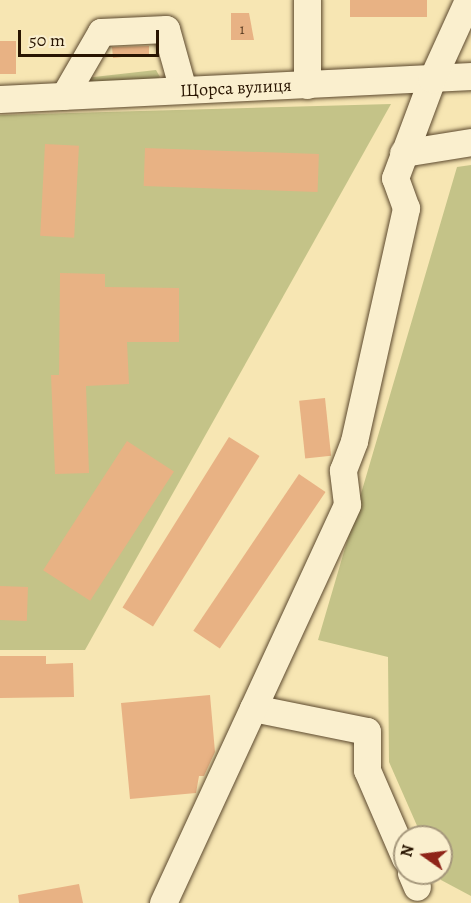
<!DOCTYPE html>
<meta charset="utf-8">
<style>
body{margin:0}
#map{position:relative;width:471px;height:903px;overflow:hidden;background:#f7e6b3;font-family:Alegreya,serif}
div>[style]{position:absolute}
.green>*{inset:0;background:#c4c388}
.building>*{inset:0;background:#e8b284;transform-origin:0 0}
.roads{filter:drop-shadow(0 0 2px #5c492e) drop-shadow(0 0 2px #5c492e)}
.minor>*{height:27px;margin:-13.5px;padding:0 13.5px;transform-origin:13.5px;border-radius:13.5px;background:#faefce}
span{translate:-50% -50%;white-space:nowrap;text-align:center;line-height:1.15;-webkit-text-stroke:4.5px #faefce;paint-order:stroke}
.number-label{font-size:15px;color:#593c22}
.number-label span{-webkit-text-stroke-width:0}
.street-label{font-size:18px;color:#291501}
.north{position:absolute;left:393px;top:825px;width:60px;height:60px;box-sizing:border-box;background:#faefce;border:2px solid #a6987c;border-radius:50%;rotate:284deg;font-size:16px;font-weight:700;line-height:24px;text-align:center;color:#291501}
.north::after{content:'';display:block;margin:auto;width:21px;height:27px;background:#8f2418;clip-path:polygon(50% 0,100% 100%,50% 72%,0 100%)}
.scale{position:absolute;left:18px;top:30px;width:141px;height:27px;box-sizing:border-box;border:3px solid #291501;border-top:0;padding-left:8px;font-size:18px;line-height:21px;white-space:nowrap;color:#291501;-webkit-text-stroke:4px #faefce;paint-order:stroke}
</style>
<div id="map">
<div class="green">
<i style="clip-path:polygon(156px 70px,160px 77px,157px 79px,85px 86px,85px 78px)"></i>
<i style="clip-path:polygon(391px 104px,85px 650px,0 650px,0 115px)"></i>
<i style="clip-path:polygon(471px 165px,471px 896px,441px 880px,438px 873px,441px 837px,422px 837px,389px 762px,388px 657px,318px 640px,457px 167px)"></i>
</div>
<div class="building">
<i style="left:350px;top:0;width:77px;height:17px"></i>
<i style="clip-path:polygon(231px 13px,249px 13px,254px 40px,231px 40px)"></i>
<i style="left:0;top:41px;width:16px;height:33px"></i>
<i style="clip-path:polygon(149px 46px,149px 54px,113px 58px,112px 47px)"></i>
<i style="left:45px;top:144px;width:34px;height:92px;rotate:3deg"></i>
<i style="left:145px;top:148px;width:174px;height:38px;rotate:2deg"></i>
<i style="clip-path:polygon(60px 273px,105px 274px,105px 287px,179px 288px,179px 342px,127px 342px,129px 384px,86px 386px,89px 473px,55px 474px,51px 375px,59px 375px)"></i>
<i style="left:325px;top:398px;width:58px;height:26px;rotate:84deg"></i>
<i style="left:229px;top:437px;width:36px;height:201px;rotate:32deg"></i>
<i style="left:127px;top:441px;width:56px;height:154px;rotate:33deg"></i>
<i style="left:299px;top:474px;width:32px;height:189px;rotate:34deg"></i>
<i style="left:0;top:586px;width:28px;height:34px;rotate:2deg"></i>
<i style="clip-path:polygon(0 656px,46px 656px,46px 664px,73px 663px,74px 697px,0 698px)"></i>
<i style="clip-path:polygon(210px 695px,215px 752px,204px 776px,199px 776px,196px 793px,130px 799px,121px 703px)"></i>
<i style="clip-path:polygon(79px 884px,83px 903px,19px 903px,18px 895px)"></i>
</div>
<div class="roads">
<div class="minor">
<i style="left:307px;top:85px;width:85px;rotate:-90deg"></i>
<i style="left:64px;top:96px;width:74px;rotate:-60deg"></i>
<i style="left:101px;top:32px;width:65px;rotate:-2.6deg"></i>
<i style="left:166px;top:29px;width:63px;rotate:74.4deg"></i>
<i style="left:0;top:99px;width:472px;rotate:-2.8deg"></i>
<i style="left:403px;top:153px;width:69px;rotate:-9.2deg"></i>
<i style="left:253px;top:708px;width:116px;rotate:11.4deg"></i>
<i style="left:367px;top:731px;width:39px;rotate:90deg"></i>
<i style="left:367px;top:770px;width:96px;rotate:66.6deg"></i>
<i style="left:411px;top:873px;width:15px;rotate:67deg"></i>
<i style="left:163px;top:903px;width:439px;rotate:-65.2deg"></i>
<i style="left:347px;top:504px;width:34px;rotate:-97deg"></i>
<i style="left:343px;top:470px;width:31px;rotate:-69deg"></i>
<i style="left:354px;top:441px;width:239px;rotate:-77.4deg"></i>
<i style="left:406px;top:208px;width:32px;rotate:-110deg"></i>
<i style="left:395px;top:178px;width:106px;rotate:-69.5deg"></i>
<i style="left:432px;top:79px;width:87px;rotate:-65.5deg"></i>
</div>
</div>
<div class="number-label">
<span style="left:242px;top:30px">1</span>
</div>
<div class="street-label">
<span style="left:236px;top:88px;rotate:-3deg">Щорса вулиця</span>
</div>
<div class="north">N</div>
<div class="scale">50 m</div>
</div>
